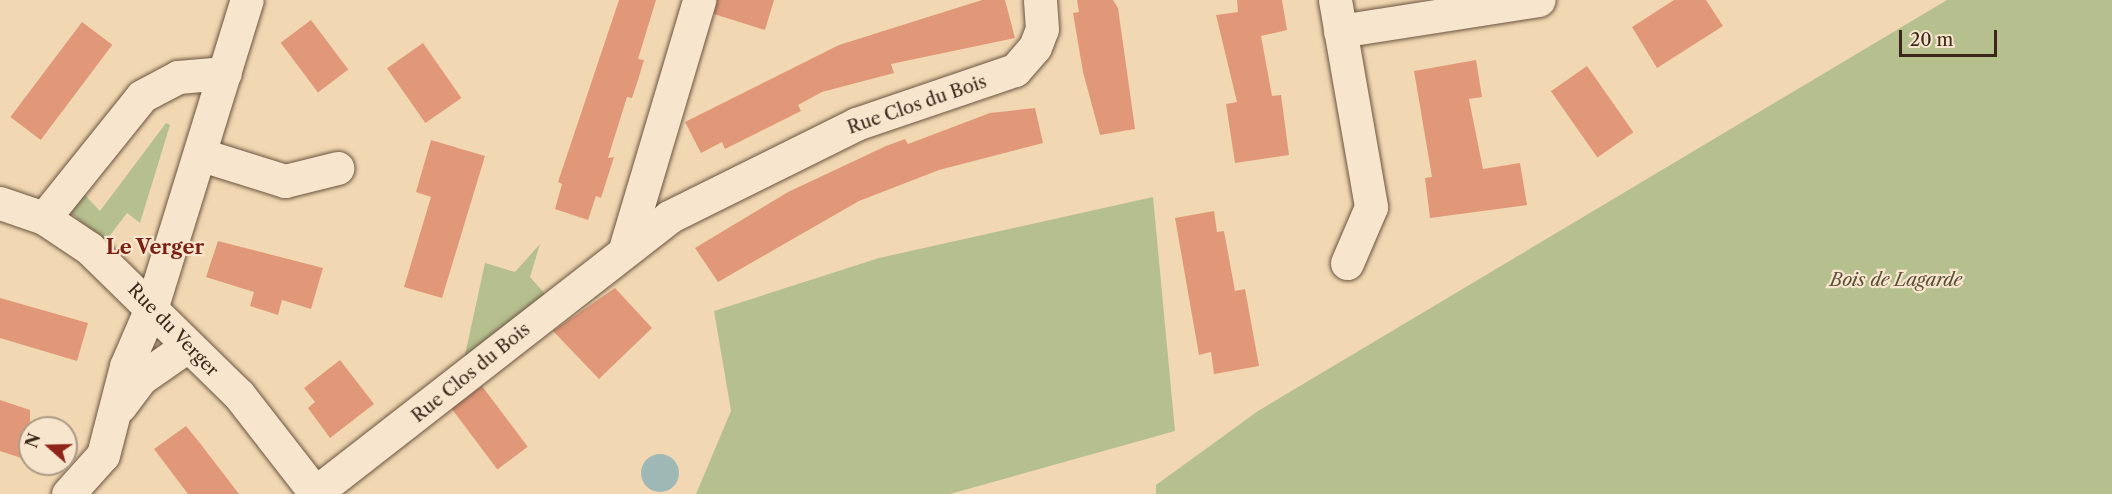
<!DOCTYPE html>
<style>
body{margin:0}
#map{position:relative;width:2112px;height:494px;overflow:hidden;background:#f2d8b2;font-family:"Libre Caslon Text",serif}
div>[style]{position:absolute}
.green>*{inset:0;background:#b6c08f}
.water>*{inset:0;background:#9eb8b5}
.round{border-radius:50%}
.building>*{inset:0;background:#e19878;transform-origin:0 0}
.roads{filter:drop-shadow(0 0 2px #6a5441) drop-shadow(0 0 2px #6a5441)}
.minor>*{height:33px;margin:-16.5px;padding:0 16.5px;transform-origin:16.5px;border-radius:16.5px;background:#f7e6cd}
span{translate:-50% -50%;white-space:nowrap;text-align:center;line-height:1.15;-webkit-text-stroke:4.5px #f7e6cd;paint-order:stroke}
.street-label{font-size:18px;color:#3c281b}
.park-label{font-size:18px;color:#5a4e38;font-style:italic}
.neighbourhood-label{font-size:20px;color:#7a1f14;font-weight:700}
.north{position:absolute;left:18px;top:416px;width:60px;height:60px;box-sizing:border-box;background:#f7e6cd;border:2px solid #ac9a86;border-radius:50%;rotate:290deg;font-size:16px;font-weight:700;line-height:24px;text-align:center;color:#3c281b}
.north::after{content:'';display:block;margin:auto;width:21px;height:27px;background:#8f2418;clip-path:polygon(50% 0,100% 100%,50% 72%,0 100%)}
.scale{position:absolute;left:1899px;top:30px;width:98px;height:27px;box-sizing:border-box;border:3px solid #3c281b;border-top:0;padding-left:8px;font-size:18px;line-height:21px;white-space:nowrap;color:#3c281b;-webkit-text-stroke:4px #f7e6cd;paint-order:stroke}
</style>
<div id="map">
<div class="green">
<i style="clip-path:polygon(1947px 0,2112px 0,2112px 494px,1156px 494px,1156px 485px,1258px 411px)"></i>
<i style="clip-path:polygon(166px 123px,170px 125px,140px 223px,127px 213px,105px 242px,70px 212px,83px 193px,100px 211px)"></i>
<i style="clip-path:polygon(1153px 197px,1175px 431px,950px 494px,696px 494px,731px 411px,714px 311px,879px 258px)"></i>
<i style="clip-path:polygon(540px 244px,530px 277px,547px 296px,463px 364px,485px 263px,515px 272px)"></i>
</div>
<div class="water">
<i class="round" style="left:641px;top:454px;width:38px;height:38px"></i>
</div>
<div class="building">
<i style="clip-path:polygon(619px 0,656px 0,638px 59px,644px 60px,638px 80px,632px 98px,627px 97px,608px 158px,614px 157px,601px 198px,596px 196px,588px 220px,555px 209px,562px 184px,558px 182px)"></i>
<i style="clip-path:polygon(717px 0,774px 0,765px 30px,714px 14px)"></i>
<i style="clip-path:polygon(982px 0,1005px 0,1015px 38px,891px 64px,894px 73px,822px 92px,798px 105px,801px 111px,725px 149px,722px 142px,701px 153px,685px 122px,839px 45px)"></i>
<i style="clip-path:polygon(1077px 0,1113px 0,1118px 8px,1135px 129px,1100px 135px,1083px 72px,1073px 13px,1079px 12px)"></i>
<i style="clip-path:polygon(1237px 0,1282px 0,1287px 30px,1261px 36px,1272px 96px,1281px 95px,1289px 155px,1235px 163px,1226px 104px,1237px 102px,1216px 15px,1238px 12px)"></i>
<i style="clip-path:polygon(1674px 0,1706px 0,1723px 26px,1657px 68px,1632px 27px)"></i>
<i style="left:311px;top:20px;width:62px;height:38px;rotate:53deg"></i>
<i style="left:82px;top:22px;width:38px;height:119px;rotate:37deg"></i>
<i style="left:423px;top:43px;width:67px;height:44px;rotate:55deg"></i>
<i style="clip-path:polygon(1476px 60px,1482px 97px,1469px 99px,1483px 169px,1520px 163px,1527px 205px,1430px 218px,1425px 178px,1432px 177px,1414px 71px)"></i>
<i style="left:1587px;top:66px;width:81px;height:44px;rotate:55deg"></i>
<i style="clip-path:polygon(1035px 108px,1043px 143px,939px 170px,859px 201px,718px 282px,695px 248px,788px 192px,886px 146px,905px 139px,908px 144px,990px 113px)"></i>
<i style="clip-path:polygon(431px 140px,485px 156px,442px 298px,404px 287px,431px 197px,416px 192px)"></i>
<i style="clip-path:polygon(1214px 211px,1217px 232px,1224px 231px,1235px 291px,1245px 289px,1259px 366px,1214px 374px,1211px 352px,1199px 355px,1175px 218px)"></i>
<i style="clip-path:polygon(218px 241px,323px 268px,311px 309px,282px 300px,278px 315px,250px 306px,254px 292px,206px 277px)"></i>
<i style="clip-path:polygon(615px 288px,652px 328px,599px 379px,553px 331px)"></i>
<i style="clip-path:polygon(0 298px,88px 323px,77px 361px,0 338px)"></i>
<i style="clip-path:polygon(340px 360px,374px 404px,330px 438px,308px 408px,315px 402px,304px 388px)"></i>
<i style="left:482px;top:386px;width:76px;height:38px;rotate:53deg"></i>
<i style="clip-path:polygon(0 400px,30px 410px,30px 461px,0 451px)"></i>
<i style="clip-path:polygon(186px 426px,199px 442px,239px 494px,188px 494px,154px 449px)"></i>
</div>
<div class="roads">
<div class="minor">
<i style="left:1335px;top:0;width:210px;rotate:80.1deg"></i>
<i style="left:1371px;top:207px;width:61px;rotate:113.2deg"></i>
<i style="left:1340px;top:31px;width:201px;rotate:-8.9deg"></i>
<i style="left:202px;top:155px;width:87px;rotate:17.4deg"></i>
<i style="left:285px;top:181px;width:54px;rotate:-14deg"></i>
<i style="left:0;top:203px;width:46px;rotate:18.8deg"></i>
<i style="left:44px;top:218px;width:54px;rotate:33.7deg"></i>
<i style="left:89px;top:248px;width:210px;rotate:44.4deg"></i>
<i style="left:239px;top:395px;width:125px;rotate:52.1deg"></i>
<i style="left:44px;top:218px;width:156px;rotate:-51.2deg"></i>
<i style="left:142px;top:96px;width:41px;rotate:-27.8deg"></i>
<i style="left:178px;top:77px;width:47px;rotate:-4.9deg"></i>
<i style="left:625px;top:249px;width:260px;rotate:-73.4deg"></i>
<i style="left:120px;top:406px;width:34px;rotate:-53deg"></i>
<i style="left:140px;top:379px;width:56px;rotate:-34.8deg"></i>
<i style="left:315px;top:493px;width:449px;rotate:-37.9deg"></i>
<i style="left:669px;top:217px;width:209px;rotate:-26.4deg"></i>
<i style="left:856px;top:124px;width:168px;rotate:-18.8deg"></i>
<i style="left:1015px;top:70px;width:30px;rotate:-49deg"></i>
<i style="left:1035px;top:47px;width:19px;rotate:-69deg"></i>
<i style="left:1042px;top:29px;width:29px;rotate:-94deg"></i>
<i style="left:68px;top:494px;width:52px;rotate:-48.1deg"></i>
<i style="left:103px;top:455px;width:92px;rotate:-75.5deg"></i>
<i style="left:126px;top:366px;width:65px;rotate:-66.6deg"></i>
<i style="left:152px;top:306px;width:320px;rotate:-72.8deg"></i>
</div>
</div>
<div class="street-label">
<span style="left:917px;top:105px;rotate:-19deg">Rue Clos du Bois</span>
<span style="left:173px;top:330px;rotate:46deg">Rue du Verger</span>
<span style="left:471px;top:373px;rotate:-39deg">Rue Clos du Bois</span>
</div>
<div class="park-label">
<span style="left:1896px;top:280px">Bois de Lagarde</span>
</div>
<div class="neighbourhood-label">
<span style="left:155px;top:247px">Le Verger</span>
</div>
<div class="north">N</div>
<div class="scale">20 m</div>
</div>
